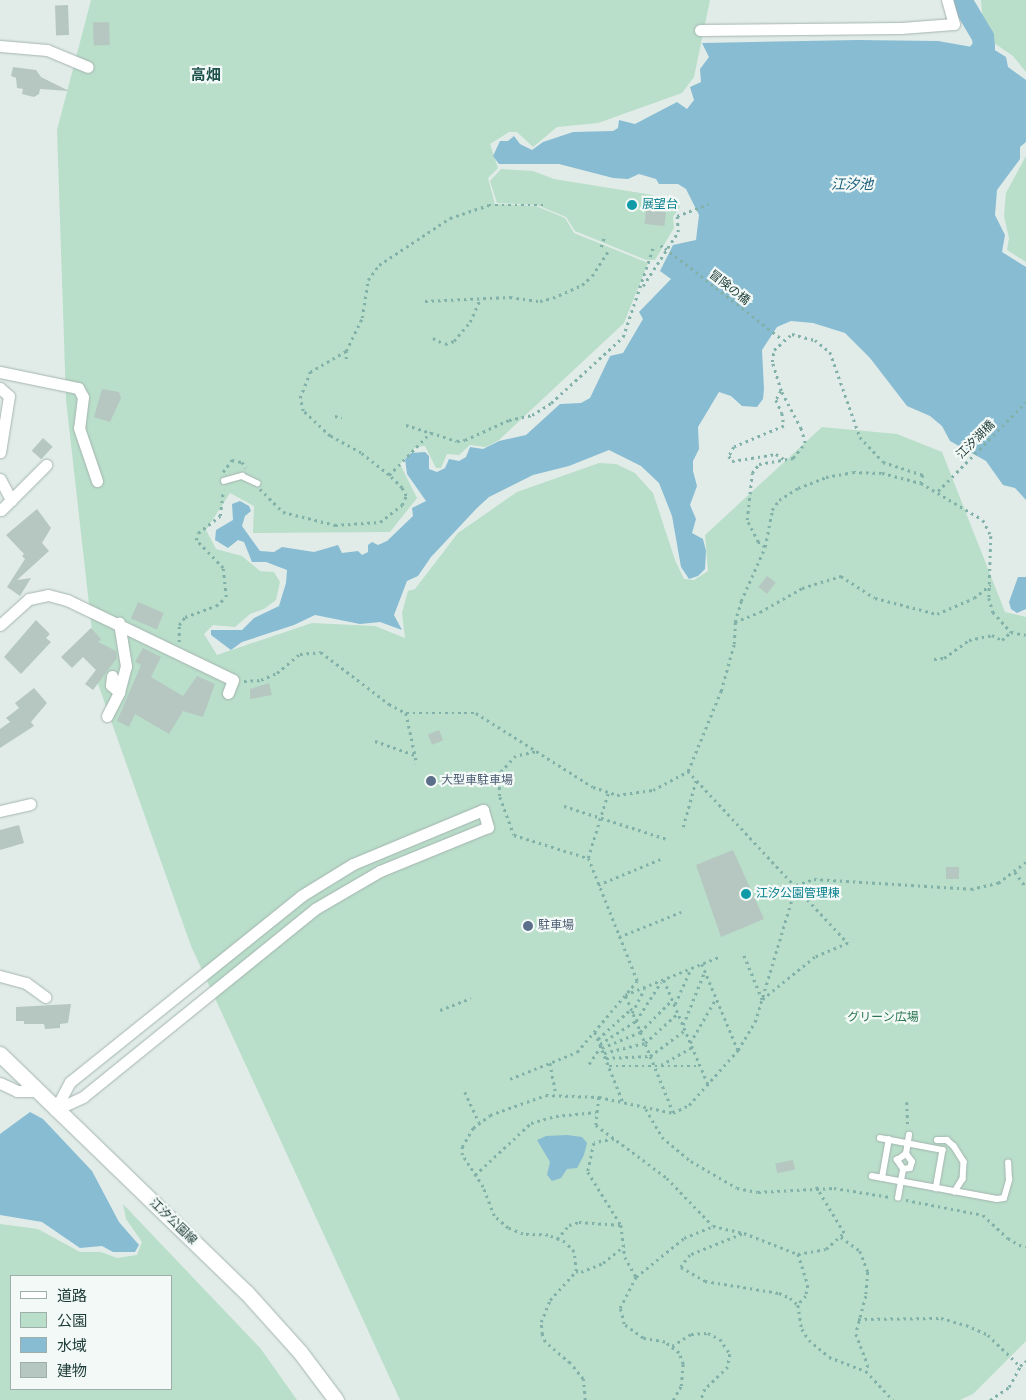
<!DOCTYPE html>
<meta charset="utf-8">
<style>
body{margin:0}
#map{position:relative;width:1026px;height:1400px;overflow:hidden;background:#e1ece9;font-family:"Archivo Narrow","Noto Sans JP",sans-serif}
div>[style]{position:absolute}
.green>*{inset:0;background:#b9dec9}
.water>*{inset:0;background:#88bcd3}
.river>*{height:22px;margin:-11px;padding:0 11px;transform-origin:11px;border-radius:11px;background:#88bcd3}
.building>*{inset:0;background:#b6c7c2;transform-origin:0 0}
.path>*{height:2.5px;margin-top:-1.25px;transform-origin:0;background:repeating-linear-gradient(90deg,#81b1a9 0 2.5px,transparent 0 6.5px)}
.roads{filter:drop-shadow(0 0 1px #a4b4b1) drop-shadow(0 0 1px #a4b4b1)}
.service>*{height:5.5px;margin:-2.75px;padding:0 2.75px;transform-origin:2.75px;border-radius:2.75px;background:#fff}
.minor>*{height:11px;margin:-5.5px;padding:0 5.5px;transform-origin:5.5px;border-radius:5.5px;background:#fff}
.secondary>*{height:15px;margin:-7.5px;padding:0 7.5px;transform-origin:7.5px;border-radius:7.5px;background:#fff}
.dots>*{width:14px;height:14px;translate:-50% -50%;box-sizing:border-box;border:2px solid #f2f9f6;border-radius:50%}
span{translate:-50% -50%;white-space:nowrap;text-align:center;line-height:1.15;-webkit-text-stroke:4.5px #f2f9f6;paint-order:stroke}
.culture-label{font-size:12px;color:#0d838f}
.left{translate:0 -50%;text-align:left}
.street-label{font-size:12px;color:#213e3a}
.service-label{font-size:12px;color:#4e5e75}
.park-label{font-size:12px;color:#2a7652}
.water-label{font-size:14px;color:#195c7b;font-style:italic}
.quarter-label{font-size:15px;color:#1c504b;font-weight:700}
.legend{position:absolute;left:10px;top:1275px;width:162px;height:115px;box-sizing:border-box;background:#f2f9f6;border:1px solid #9eaeab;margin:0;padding:6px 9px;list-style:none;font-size:15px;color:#213e3a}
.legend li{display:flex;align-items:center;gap:10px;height:25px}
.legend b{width:25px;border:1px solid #9eaeab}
</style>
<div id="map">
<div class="green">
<i style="clip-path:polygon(91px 0,710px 0,694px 77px,682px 93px,598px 123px,557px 127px,533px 147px,517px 132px,509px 132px,490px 144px,498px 168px,488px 178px,495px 204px,536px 206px,565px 218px,574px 233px,648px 263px,624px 323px,499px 440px,486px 447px,470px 445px,459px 455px,447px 454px,441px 468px,436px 468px,425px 446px,416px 447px,400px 464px,417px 498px,390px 532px,253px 533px,254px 506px,230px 493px,206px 530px,216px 549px,242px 556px,260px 571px,274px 572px,280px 582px,276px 600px,264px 609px,250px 614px,235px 627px,213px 625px,204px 634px,217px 655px,312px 623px,375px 626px,405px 638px,402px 613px,408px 591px,415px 589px,458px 533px,517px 492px,599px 463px,616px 464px,635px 473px,653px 493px,675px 560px,684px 579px,694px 580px,708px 571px,705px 535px,822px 427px,897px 434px,942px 452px,1005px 612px,1026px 617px,1026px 1341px,973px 1394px,960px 1400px,400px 1400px,191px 946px,98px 684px,66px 400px,57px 130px)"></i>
<i style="clip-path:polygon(981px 0,1026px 0,1026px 72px,1013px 56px,984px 36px)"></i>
<i style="clip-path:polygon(1026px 156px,1026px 262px,1007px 250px,1009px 238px,1004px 216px,1006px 193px)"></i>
<i style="clip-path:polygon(501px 169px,533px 171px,554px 179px,659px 196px,677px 203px,680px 207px,673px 217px,674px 228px,655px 260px,646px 260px,575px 231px,566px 217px,537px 205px,497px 203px,490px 181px)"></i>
<i style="clip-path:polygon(evenodd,123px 1204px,261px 1349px,297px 1400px,0 1400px,0 1224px,38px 1229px,80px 1252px,101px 1252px,117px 1258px,137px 1255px,142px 1242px,126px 1219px,123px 1204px,11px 1276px,171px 1276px,171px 1389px,11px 1389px,11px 1276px)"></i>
</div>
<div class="water">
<i style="clip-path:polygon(858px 40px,938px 41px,978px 48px,980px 41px,1006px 57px,1008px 67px,1026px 80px,1026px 142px,1020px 147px,1020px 159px,997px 190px,995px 215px,1005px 235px,1002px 252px,1026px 267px,1026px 500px,1015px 488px,1003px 485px,986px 461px,950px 441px,942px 426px,930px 416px,907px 406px,870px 358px,845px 333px,813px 323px,791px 321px,777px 327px,762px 350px,764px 389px,763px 399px,757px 407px,742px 406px,731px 396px,719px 392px,698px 427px,699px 449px,693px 461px,693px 471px,697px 486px,690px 505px,696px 519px,692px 533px,703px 539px,706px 551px,705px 569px,698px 576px,689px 579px,681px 567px,672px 516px,659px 483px,641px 466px,609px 450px,569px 466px,533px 475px,489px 497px,477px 508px,431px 557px,418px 576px,407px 581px,394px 615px,402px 630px,380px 622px,360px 624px,315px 615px,294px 625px,242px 642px,231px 650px,211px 635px,211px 630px,242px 630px,254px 618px,279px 606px,286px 583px,287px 570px,266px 562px,252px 562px,244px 542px,238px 540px,228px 548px,215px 540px,216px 530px,233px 520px,232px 504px,240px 501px,249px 506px,251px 511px,245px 516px,242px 526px,260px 551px,274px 552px,282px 547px,314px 552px,338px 545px,342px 553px,358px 551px,362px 555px,368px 552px,368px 545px,372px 542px,378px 545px,387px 541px,413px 516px,412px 508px,426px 501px,407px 474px,405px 459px,411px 453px,425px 452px,429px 456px,429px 469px,437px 472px,445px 468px,449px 459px,459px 461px,466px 457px,470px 447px,483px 449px,499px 441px,526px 435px,560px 404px,581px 403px,590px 398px,610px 356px,623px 353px,643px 319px,639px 312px,671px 279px,660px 271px,673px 245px,696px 240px,699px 215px,686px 189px,678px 184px,659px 184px,656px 179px,639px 174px,628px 179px,613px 178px,559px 164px,499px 164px,493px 156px,500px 141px,508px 141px,514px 136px,520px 144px,532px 150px,543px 142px,573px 132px,613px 131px,618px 128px,619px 120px,635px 124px,677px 102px,687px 109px,694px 100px,690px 87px,701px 82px,700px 69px,709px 57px,702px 43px)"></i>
<i style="clip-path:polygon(1018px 577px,1026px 577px,1026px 609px,1017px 613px,1011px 609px,1009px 602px)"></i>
<i style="clip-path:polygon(30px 1112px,43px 1119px,92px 1171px,119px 1222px,139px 1245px,135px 1252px,113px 1252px,102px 1246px,80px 1248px,42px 1222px,0 1215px,0 1134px)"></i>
<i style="clip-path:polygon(567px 1135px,582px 1137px,587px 1143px,584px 1155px,577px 1168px,567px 1169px,561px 1178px,552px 1181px,547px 1175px,550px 1162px,537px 1140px,546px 1136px)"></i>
</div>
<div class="river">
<i style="left:961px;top:0;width:43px;rotate:59.3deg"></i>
<i style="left:983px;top:37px;width:10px;rotate:84deg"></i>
<i style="left:984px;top:47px;width:27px;rotate:129deg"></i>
</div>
<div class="building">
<i style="left:68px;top:5px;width:30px;height:13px;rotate:88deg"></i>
<i style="left:109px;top:22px;width:23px;height:16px;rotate:88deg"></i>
<i style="clip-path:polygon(13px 67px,36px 70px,41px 77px,69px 91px,40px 89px,39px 94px,34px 97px,22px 94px,23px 89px,17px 88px,16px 78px,11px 76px)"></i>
<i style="left:646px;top:210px;width:20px;height:14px;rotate:6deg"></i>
<i style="clip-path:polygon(102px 389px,119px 392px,121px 398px,110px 422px,94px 417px)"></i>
<i style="left:43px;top:438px;width:13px;height:17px;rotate:42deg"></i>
<i style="clip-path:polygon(37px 509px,51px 528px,42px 543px,49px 551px,17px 580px,31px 578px,20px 596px,7px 587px,25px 559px,22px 556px,24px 554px,6px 535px)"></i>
<i style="left:767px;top:576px;width:11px;height:14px;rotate:38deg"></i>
<i style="left:138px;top:602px;width:28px;height:18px;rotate:23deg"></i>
<i style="clip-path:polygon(36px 620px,50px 634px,46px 638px,51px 642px,21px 674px,4px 657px)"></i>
<i style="clip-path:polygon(91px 628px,101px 639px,98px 642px,116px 651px,117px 658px,93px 690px,85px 684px,96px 670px,83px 657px,72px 668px,61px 657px)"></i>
<i style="clip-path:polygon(143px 648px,161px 657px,151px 677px,183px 696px,197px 676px,215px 684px,203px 717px,183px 711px,169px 734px,135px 714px,129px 727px,117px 721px,141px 665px,135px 662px)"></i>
<i style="clip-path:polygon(269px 683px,272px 695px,250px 699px,250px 689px)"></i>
<i style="clip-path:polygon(34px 688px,47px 703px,31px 722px,34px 726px,0 748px,0 729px,10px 722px,6px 718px,19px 708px,15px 703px)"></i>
<i style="left:439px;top:730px;width:11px;height:12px;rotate:68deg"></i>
<i style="clip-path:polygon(19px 825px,24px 843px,0 850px,0 830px)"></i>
<i style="clip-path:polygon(733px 850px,764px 919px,721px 937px,696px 865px)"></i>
<i style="left:946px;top:867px;width:13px;height:12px"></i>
<i style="clip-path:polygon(71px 1004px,68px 1023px,60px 1024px,60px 1028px,45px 1029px,44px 1024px,24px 1024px,24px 1021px,16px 1021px,16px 1007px)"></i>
<i style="left:793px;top:1160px;width:10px;height:18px;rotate:79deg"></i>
</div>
<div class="path">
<i style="left:661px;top:245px;width:5px;rotate:53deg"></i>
<i style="left:601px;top:247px;width:13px;rotate:-72deg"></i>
<i style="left:665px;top:248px;width:150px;rotate:37.9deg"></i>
<i style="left:643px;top:286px;width:64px;rotate:-57.1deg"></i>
<i style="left:678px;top:232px;width:16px;rotate:-94deg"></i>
<i style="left:677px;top:216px;width:34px;rotate:-21deg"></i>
<i style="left:425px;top:301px;width:85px;rotate:-2.7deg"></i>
<i style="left:510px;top:297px;width:30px;rotate:8deg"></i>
<i style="left:540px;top:301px;width:13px;rotate:-13deg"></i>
<i style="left:553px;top:298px;width:32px;rotate:-24deg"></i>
<i style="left:582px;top:285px;width:13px;rotate:-42deg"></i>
<i style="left:592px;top:276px;width:31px;rotate:-57deg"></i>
<i style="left:433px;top:338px;width:13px;rotate:27deg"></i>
<i style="left:445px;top:344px;width:9px;rotate:-18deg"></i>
<i style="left:454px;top:341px;width:25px;rotate:-50deg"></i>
<i style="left:470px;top:322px;width:24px;rotate:-66deg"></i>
<i style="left:346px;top:359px;width:8px;rotate:-90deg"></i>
<i style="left:346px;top:351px;width:37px;rotate:-64deg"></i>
<i style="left:362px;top:318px;width:38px;rotate:-81deg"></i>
<i style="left:368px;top:280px;width:19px;rotate:-54deg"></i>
<i style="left:379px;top:265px;width:85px;rotate:-33.5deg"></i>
<i style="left:450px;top:218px;width:41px;rotate:-18.4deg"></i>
<i style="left:489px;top:205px;width:55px"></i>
<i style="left:781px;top:391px;width:10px;rotate:119deg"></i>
<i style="left:776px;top:400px;width:14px;rotate:65deg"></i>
<i style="left:782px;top:413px;width:13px;rotate:81deg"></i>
<i style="left:784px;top:426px;width:54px;rotate:157.2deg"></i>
<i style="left:734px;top:447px;width:10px;rotate:119deg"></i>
<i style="left:729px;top:456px;width:6px;rotate:59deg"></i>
<i style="left:732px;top:461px;width:45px;rotate:-9deg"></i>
<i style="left:776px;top:454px;width:9px;rotate:32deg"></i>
<i style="left:335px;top:416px;width:7px;rotate:16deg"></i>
<i style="left:406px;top:425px;width:53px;rotate:17.4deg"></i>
<i style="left:457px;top:441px;width:8px;rotate:-7deg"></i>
<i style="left:465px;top:440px;width:48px;rotate:-24.4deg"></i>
<i style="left:509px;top:420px;width:24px;rotate:-12deg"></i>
<i style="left:532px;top:415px;width:22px;rotate:-32deg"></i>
<i style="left:551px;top:403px;width:98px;rotate:-42.5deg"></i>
<i style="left:623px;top:337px;width:97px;rotate:-71.4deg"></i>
<i style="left:223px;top:472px;width:15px;rotate:-53deg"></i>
<i style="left:232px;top:460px;width:10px;rotate:11deg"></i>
<i style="left:242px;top:462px;width:7px;rotate:56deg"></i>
<i style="left:389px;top:475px;width:60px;rotate:-45.7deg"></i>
<i style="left:260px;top:489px;width:33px;rotate:45deg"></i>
<i style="left:283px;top:512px;width:54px;rotate:14deg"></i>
<i style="left:335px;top:525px;width:45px;rotate:-3.8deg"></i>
<i style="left:380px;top:522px;width:28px;rotate:-38deg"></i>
<i style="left:402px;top:505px;width:10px;rotate:-66deg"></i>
<i style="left:406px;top:496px;width:9px;rotate:-117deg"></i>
<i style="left:402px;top:488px;width:18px;rotate:-135deg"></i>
<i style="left:389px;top:475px;width:36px;rotate:-142deg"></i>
<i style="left:361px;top:453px;width:35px;rotate:-151deg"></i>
<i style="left:330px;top:436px;width:37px;rotate:-137deg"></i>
<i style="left:303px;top:411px;width:13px;rotate:-103deg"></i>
<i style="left:300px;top:398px;width:28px;rotate:-69deg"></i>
<i style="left:310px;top:372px;width:42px;rotate:-30.3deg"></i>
<i style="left:938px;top:491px;width:125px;rotate:-45.3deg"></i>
<i style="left:765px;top:547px;width:9px;rotate:-144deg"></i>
<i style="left:758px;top:542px;width:25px;rotate:-117deg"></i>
<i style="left:747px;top:520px;width:47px;rotate:-83.9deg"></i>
<i style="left:752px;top:473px;width:11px;rotate:-52deg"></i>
<i style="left:759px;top:464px;width:35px;rotate:-10deg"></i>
<i style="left:793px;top:458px;width:19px;rotate:-51deg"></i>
<i style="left:805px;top:443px;width:15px;rotate:-106deg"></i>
<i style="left:801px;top:429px;width:43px;rotate:-117.8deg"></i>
<i style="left:781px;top:391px;width:30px;rotate:-107deg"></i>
<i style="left:772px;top:362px;width:12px;rotate:-81deg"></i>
<i style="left:774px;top:350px;width:24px;rotate:-42deg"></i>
<i style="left:792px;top:334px;width:24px;rotate:15deg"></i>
<i style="left:815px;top:340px;width:19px;rotate:39deg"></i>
<i style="left:830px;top:352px;width:90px;rotate:70.6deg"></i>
<i style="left:860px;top:437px;width:34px;rotate:47deg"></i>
<i style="left:883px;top:462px;width:42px;rotate:18deg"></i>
<i style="left:923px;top:475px;width:8px;rotate:104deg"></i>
<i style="left:735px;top:622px;width:27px;rotate:-22deg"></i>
<i style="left:760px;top:612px;width:48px;rotate:-29.7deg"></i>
<i style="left:802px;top:588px;width:41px;rotate:-17.1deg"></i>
<i style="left:841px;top:576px;width:40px;rotate:32.9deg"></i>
<i style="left:875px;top:598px;width:64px;rotate:14.5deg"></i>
<i style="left:937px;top:614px;width:40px;rotate:-23.4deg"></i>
<i style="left:974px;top:598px;width:21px;rotate:-39deg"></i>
<i style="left:179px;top:642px;width:17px;rotate:-90deg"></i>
<i style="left:179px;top:625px;width:10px;rotate:-53deg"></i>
<i style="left:185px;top:617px;width:33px;rotate:-20deg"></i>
<i style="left:216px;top:606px;width:13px;rotate:-42deg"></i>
<i style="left:226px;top:597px;width:29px;rotate:-96deg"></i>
<i style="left:223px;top:568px;width:39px;rotate:-134deg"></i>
<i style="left:196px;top:540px;width:7px;rotate:-74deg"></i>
<i style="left:198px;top:533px;width:28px;rotate:-38deg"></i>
<i style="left:220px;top:516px;width:26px;rotate:-83deg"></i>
<i style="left:934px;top:659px;width:10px;rotate:-6deg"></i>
<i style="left:944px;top:658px;width:31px;rotate:-36deg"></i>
<i style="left:969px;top:640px;width:24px;rotate:-12deg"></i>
<i style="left:992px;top:635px;width:11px;rotate:27deg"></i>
<i style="left:1002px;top:640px;width:12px;rotate:-42deg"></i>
<i style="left:244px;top:681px;width:17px;rotate:-3deg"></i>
<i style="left:261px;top:680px;width:17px;rotate:-24deg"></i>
<i style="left:277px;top:673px;width:30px;rotate:-40deg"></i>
<i style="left:300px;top:654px;width:21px;rotate:-5deg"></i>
<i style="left:321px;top:652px;width:86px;rotate:37.4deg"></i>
<i style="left:389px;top:704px;width:19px;rotate:28deg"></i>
<i style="left:406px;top:713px;width:70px"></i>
<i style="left:476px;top:713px;width:138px;rotate:32.3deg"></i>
<i style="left:593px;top:787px;width:25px;rotate:18deg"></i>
<i style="left:617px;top:795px;width:36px;rotate:-8deg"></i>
<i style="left:653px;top:790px;width:40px;rotate:-28deg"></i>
<i style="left:688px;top:771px;width:87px;rotate:-67.6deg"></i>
<i style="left:721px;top:691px;width:49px;rotate:-74.5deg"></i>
<i style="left:734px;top:644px;width:22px;rotate:-87deg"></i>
<i style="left:735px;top:622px;width:22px;rotate:-74deg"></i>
<i style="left:741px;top:601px;width:59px;rotate:-66deg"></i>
<i style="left:765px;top:547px;width:38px;rotate:-79deg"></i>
<i style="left:772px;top:510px;width:12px;rotate:-55deg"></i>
<i style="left:779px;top:500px;width:22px;rotate:-32deg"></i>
<i style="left:798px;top:488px;width:30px;rotate:-21deg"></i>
<i style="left:826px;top:477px;width:27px;rotate:-10deg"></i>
<i style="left:853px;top:472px;width:29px;rotate:2deg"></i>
<i style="left:882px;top:473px;width:40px;rotate:14.4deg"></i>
<i style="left:921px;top:483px;width:72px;rotate:30.8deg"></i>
<i style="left:983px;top:520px;width:18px;rotate:63deg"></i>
<i style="left:991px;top:536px;width:62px;rotate:91.8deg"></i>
<i style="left:989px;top:598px;width:15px;rotate:74deg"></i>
<i style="left:993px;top:612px;width:27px;rotate:48deg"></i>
<i style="left:1011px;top:632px;width:15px;rotate:11deg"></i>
<i style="left:406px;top:713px;width:52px;rotate:77.8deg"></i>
<i style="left:375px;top:741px;width:42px;rotate:19.3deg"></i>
<i style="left:535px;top:752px;width:19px;rotate:168deg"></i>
<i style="left:516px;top:756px;width:25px;rotate:133deg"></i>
<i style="left:499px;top:774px;width:23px;rotate:88deg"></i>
<i style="left:500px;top:797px;width:40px;rotate:69.8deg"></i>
<i style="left:514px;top:835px;width:77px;rotate:17.3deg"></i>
<i style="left:588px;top:858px;width:68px;rotate:-72.9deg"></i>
<i style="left:688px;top:771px;width:235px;rotate:47.1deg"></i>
<i style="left:848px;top:943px;width:36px;rotate:157deg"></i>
<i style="left:815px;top:957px;width:68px;rotate:140.9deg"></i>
<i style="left:762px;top:1000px;width:50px;rotate:-112.4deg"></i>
<i style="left:564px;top:806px;width:108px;rotate:17.8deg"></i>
<i style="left:683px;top:827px;width:49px;rotate:-74.5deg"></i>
<i style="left:1015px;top:872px;width:19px;rotate:54deg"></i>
<i style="left:598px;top:885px;width:70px;rotate:-22.6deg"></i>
<i style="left:796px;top:885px;width:19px;rotate:-18deg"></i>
<i style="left:814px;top:879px;width:157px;rotate:3.6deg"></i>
<i style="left:971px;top:889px;width:28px;rotate:-13deg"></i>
<i style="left:998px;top:883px;width:35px;rotate:-37deg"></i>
<i style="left:619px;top:937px;width:67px;rotate:-22deg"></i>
<i style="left:702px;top:964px;width:93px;rotate:67.3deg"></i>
<i style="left:664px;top:980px;width:113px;rotate:67.1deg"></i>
<i style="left:675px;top:1004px;width:37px;rotate:-66deg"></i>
<i style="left:440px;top:1010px;width:33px;rotate:-21deg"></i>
<i style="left:632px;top:1013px;width:27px;rotate:-63deg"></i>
<i style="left:683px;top:1025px;width:56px;rotate:-68deg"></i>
<i style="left:595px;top:1032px;width:75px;rotate:68.2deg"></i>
<i style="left:598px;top:1039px;width:45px;rotate:-42.3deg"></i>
<i style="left:690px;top:1043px;width:50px;rotate:-59.8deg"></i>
<i style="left:600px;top:1044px;width:43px;rotate:-32.6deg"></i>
<i style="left:636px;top:1021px;width:46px;rotate:-57.3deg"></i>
<i style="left:602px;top:1048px;width:41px;rotate:-22.8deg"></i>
<i style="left:640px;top:1032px;width:45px;rotate:-45deg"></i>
<i style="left:604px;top:1053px;width:42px;rotate:-13.7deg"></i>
<i style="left:645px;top:1043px;width:45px;rotate:-42.3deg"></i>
<i style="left:606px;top:1058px;width:44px;rotate:-2.6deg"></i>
<i style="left:650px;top:1056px;width:44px;rotate:-36.6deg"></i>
<i style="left:550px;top:1063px;width:32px;rotate:79deg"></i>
<i style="left:589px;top:1064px;width:22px;rotate:-56deg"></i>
<i style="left:661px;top:1065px;width:36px;rotate:-30deg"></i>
<i style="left:609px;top:1066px;width:91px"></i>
<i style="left:510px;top:1079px;width:72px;rotate:-21.9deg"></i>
<i style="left:577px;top:1052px;width:93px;rotate:-49.8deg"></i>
<i style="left:637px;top:981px;width:132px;rotate:-111.7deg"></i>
<i style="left:465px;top:1092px;width:33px;rotate:65deg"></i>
<i style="left:599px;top:1097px;width:28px;rotate:96deg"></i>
<i style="left:596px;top:1125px;width:89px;rotate:36.7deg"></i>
<i style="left:667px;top:1178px;width:66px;rotate:46.2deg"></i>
<i style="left:907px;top:1102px;width:24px;rotate:88deg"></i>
<i style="left:646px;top:1109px;width:32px;rotate:60deg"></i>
<i style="left:662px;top:1137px;width:38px;rotate:40deg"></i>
<i style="left:691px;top:1161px;width:53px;rotate:30.4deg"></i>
<i style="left:737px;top:1188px;width:21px;rotate:11deg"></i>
<i style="left:758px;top:1192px;width:76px;rotate:-3deg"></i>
<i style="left:834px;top:1188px;width:57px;rotate:9.1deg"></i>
<i style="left:673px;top:1113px;width:127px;rotate:-112.1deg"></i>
<i style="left:625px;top:995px;width:104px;rotate:-22.1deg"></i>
<i style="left:614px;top:1139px;width:20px;rotate:169deg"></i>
<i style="left:594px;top:1143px;width:30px;rotate:102deg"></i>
<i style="left:588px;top:1172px;width:62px;rotate:58.1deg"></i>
<i style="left:621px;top:1225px;width:32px;rotate:83deg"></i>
<i style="left:625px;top:1257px;width:23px;rotate:61deg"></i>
<i style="left:475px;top:1175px;width:76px;rotate:-42.9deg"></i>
<i style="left:531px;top:1123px;width:26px;rotate:-16deg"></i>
<i style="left:556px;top:1116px;width:40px;rotate:-5.7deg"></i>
<i style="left:906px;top:1200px;width:78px;rotate:11deg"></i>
<i style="left:983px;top:1215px;width:34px;rotate:43deg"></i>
<i style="left:1008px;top:1238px;width:13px;rotate:32deg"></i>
<i style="left:1019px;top:1245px;width:7px;rotate:8deg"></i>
<i style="left:742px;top:1234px;width:56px;rotate:158deg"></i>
<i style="left:690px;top:1255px;width:15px;rotate:127deg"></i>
<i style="left:681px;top:1267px;width:28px;rotate:30deg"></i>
<i style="left:705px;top:1281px;width:75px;rotate:9.2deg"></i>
<i style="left:779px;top:1293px;width:12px;rotate:24deg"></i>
<i style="left:790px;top:1298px;width:11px;rotate:41deg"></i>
<i style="left:798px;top:1305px;width:24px;rotate:81deg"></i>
<i style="left:802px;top:1329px;width:13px;rotate:58deg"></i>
<i style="left:809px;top:1340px;width:26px;rotate:40deg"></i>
<i style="left:829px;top:1357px;width:40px;rotate:21deg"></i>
<i style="left:866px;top:1371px;width:40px;rotate:47deg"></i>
<i style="left:841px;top:1237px;width:24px;rotate:36deg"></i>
<i style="left:860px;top:1251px;width:22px;rotate:69deg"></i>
<i style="left:868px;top:1272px;width:24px;rotate:95deg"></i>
<i style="left:866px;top:1296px;width:39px;rotate:105deg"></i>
<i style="left:856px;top:1334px;width:33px;rotate:69deg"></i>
<i style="left:868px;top:1365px;width:6px;rotate:108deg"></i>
<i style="left:557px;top:1239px;width:18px;rotate:-49deg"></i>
<i style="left:569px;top:1225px;width:10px;rotate:-17deg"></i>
<i style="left:579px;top:1222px;width:42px;rotate:4.1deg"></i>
<i style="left:798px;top:1254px;width:33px;rotate:72deg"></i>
<i style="left:808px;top:1285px;width:11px;rotate:100deg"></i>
<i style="left:806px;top:1296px;width:12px;rotate:132deg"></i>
<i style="left:576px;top:1271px;width:5px;rotate:11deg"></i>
<i style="left:581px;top:1272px;width:24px;rotate:-22deg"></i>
<i style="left:603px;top:1263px;width:27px;rotate:-39deg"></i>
<i style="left:858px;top:1319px;width:83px;rotate:-0.7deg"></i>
<i style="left:941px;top:1318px;width:26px;rotate:16deg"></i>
<i style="left:966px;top:1325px;width:24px;rotate:24deg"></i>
<i style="left:988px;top:1335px;width:45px;rotate:44.1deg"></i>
<i style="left:672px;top:1346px;width:22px;rotate:-32deg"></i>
<i style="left:691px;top:1334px;width:17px;rotate:-3deg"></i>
<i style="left:708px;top:1333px;width:13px;rotate:27deg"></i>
<i style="left:720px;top:1339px;width:18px;rotate:56deg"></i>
<i style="left:730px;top:1354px;width:13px;rotate:99deg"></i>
<i style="left:728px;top:1367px;width:32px;rotate:136deg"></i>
<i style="left:705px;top:1389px;width:12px;rotate:110deg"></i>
<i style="left:585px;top:1400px;width:21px;rotate:-95deg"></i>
<i style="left:583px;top:1379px;width:21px;rotate:-129deg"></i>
<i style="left:570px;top:1363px;width:33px;rotate:-140deg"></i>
<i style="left:545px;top:1342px;width:9px;rotate:-111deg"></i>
<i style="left:542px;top:1334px;width:12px;rotate:-95deg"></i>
<i style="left:541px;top:1322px;width:24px;rotate:-68deg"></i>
<i style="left:550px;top:1300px;width:39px;rotate:-48deg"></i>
<i style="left:576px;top:1271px;width:19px;rotate:-96deg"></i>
<i style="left:574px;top:1252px;width:13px;rotate:-132deg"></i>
<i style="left:565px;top:1242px;width:18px;rotate:-158deg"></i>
<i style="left:548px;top:1235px;width:25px;rotate:-178deg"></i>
<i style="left:523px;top:1234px;width:16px;rotate:-158deg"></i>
<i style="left:508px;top:1228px;width:18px;rotate:-139deg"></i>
<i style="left:494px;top:1216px;width:31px;rotate:-111deg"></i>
<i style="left:483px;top:1187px;width:38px;rotate:-123deg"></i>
<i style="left:462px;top:1155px;width:8px;rotate:-90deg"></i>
<i style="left:462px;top:1147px;width:22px;rotate:-60deg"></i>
<i style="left:473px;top:1128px;width:21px;rotate:-37deg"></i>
<i style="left:490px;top:1115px;width:59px;rotate:-19.7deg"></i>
<i style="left:546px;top:1095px;width:53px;rotate:2.2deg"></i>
<i style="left:599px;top:1097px;width:76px;rotate:12.2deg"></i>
<i style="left:673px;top:1113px;width:18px;rotate:-27deg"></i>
<i style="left:689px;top:1105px;width:74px;rotate:-48.3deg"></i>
<i style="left:738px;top:1050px;width:33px;rotate:-59deg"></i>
<i style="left:755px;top:1022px;width:143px;rotate:-73.3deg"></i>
<i style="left:673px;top:1400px;width:16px;rotate:-60deg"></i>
<i style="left:681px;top:1386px;width:22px;rotate:-85deg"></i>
<i style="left:683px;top:1364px;width:12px;rotate:-110deg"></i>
<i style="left:679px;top:1353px;width:18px;rotate:-142deg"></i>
<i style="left:665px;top:1342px;width:22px;rotate:-170deg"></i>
<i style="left:643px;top:1338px;width:24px;rotate:-144deg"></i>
<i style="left:624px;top:1324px;width:16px;rotate:-104deg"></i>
<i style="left:620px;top:1308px;width:35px;rotate:-63deg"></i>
<i style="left:636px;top:1277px;width:62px;rotate:-39.1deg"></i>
<i style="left:684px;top:1238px;width:31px;rotate:-22deg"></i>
<i style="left:713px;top:1226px;width:32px;rotate:13deg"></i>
<i style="left:744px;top:1233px;width:58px;rotate:21.3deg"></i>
<i style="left:798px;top:1254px;width:28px;rotate:-10deg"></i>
<i style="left:826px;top:1249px;width:24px;rotate:-42deg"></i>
<i style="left:844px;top:1233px;width:54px;rotate:-121.3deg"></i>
<i style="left:990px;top:1400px;width:23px;rotate:-34deg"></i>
<i style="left:1009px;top:1387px;width:24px;rotate:-62deg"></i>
<i style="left:1020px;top:1366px;width:8px;rotate:-40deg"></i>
</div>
<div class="roads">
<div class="service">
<i style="left:224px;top:481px;width:19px;rotate:-16deg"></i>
<i style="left:242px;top:476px;width:17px;rotate:25deg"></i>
<i style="left:880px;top:1138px;width:64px;rotate:10.8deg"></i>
<i style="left:943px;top:1150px;width:39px;rotate:100deg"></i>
<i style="left:937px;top:1140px;width:10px"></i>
<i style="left:947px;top:1140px;width:9px;rotate:41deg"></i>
<i style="left:954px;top:1146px;width:19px;rotate:58deg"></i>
<i style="left:964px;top:1162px;width:17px;rotate:93deg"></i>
<i style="left:963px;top:1179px;width:15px;rotate:122deg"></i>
<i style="left:906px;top:1154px;width:19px;rotate:-81deg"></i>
<i style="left:903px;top:1169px;width:7px;rotate:-8deg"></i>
<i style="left:910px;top:1168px;width:6px;rotate:-72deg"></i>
<i style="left:912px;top:1162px;width:10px;rotate:-127deg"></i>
<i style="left:903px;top:1169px;width:11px;rotate:-124deg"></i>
<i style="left:897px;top:1160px;width:11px;rotate:-34deg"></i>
<i style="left:872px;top:1176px;width:127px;rotate:10.4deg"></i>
<i style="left:997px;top:1199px;width:7px;rotate:-8deg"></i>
<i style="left:1004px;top:1198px;width:19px;rotate:-74deg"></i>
<i style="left:1009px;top:1180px;width:17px;rotate:-93deg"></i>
<i style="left:882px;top:1178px;width:39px;rotate:-80deg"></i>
<i style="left:898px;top:1198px;width:29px;rotate:-80deg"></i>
</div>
<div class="minor">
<i style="left:700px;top:30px;width:201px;rotate:-0.6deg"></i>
<i style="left:901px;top:28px;width:53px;rotate:-4.3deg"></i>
<i style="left:954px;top:24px;width:25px;rotate:-106deg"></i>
<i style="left:0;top:46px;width:47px;rotate:4.9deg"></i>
<i style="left:47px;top:50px;width:44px;rotate:22.5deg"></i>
<i style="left:0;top:372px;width:80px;rotate:11.6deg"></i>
<i style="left:78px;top:388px;width:10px;rotate:61deg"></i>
<i style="left:83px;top:397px;width:31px;rotate:97deg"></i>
<i style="left:79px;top:428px;width:56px;rotate:71.2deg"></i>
<i style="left:0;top:388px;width:12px;rotate:42deg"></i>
<i style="left:9px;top:396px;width:57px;rotate:99.1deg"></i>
<i style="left:0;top:479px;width:24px;rotate:62deg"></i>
<i style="left:1px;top:510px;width:64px;rotate:-45deg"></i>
<i style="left:0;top:625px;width:39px;rotate:-42deg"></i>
<i style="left:29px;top:599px;width:19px;rotate:-12deg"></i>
<i style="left:48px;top:595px;width:20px;rotate:15deg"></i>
<i style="left:67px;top:600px;width:184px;rotate:25.7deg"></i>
<i style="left:233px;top:680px;width:14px;rotate:111deg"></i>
<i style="left:112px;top:676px;width:9px;rotate:96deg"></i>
<i style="left:111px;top:685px;width:11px;rotate:41deg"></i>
<i style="left:107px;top:716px;width:27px;rotate:-63deg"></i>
<i style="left:119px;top:692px;width:27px;rotate:-75deg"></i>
<i style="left:126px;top:666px;width:44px;rotate:-99.2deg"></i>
<i style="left:483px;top:810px;width:18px;rotate:74deg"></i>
<i style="left:488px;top:827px;width:117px;rotate:157.8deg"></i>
<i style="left:380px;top:871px;width:75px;rotate:149.7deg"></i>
<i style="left:315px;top:909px;width:299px;rotate:141deg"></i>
<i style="left:83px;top:1097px;width:31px;rotate:155deg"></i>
<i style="left:55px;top:1110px;width:32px;rotate:-62deg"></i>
<i style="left:70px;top:1082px;width:297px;rotate:-38.8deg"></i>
<i style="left:301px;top:896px;width:61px;rotate:-31.6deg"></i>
<i style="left:353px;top:864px;width:141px;rotate:-22.6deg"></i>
<i style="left:0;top:811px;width:31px;rotate:-13deg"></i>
<i style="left:0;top:976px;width:27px;rotate:15deg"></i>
<i style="left:26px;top:983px;width:24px;rotate:36deg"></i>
<i style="left:0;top:1083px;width:19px;rotate:25deg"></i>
<i style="left:17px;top:1091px;width:18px"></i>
</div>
<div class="secondary">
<i style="left:0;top:1054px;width:342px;rotate:44.1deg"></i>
<i style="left:246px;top:1292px;width:81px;rotate:48deg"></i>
<i style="left:300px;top:1352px;width:60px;rotate:53.1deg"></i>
</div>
</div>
<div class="dots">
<i style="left:632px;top:205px;background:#0f9aa8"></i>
<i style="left:431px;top:781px;background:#5c6f8a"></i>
<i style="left:746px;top:894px;background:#0f9aa8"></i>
<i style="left:528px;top:926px;background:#5c6f8a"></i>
</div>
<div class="culture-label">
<span class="left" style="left:642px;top:205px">展望台</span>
<span class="left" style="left:756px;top:894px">江汐公園管理棟</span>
</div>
<div class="street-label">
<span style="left:729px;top:288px;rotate:38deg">冒険の橋</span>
<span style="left:976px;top:440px;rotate:-45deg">江汐湖橋</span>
<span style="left:173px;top:1222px;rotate:44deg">江汐公園線</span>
</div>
<div class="service-label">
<span class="left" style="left:441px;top:781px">大型車駐車場</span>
<span class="left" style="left:538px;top:926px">駐車場</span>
</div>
<div class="park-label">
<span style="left:883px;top:1018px">グリーン広場</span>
</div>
<div class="water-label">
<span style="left:852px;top:184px">江汐池</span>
</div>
<div class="quarter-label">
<span style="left:206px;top:75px">高畑</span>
</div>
<ul class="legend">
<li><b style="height:6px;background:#fff"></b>道路</li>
<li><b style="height:14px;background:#b9dec9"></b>公園</li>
<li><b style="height:14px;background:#88bcd3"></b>水域</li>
<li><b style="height:14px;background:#b6c7c2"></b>建物</li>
</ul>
</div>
